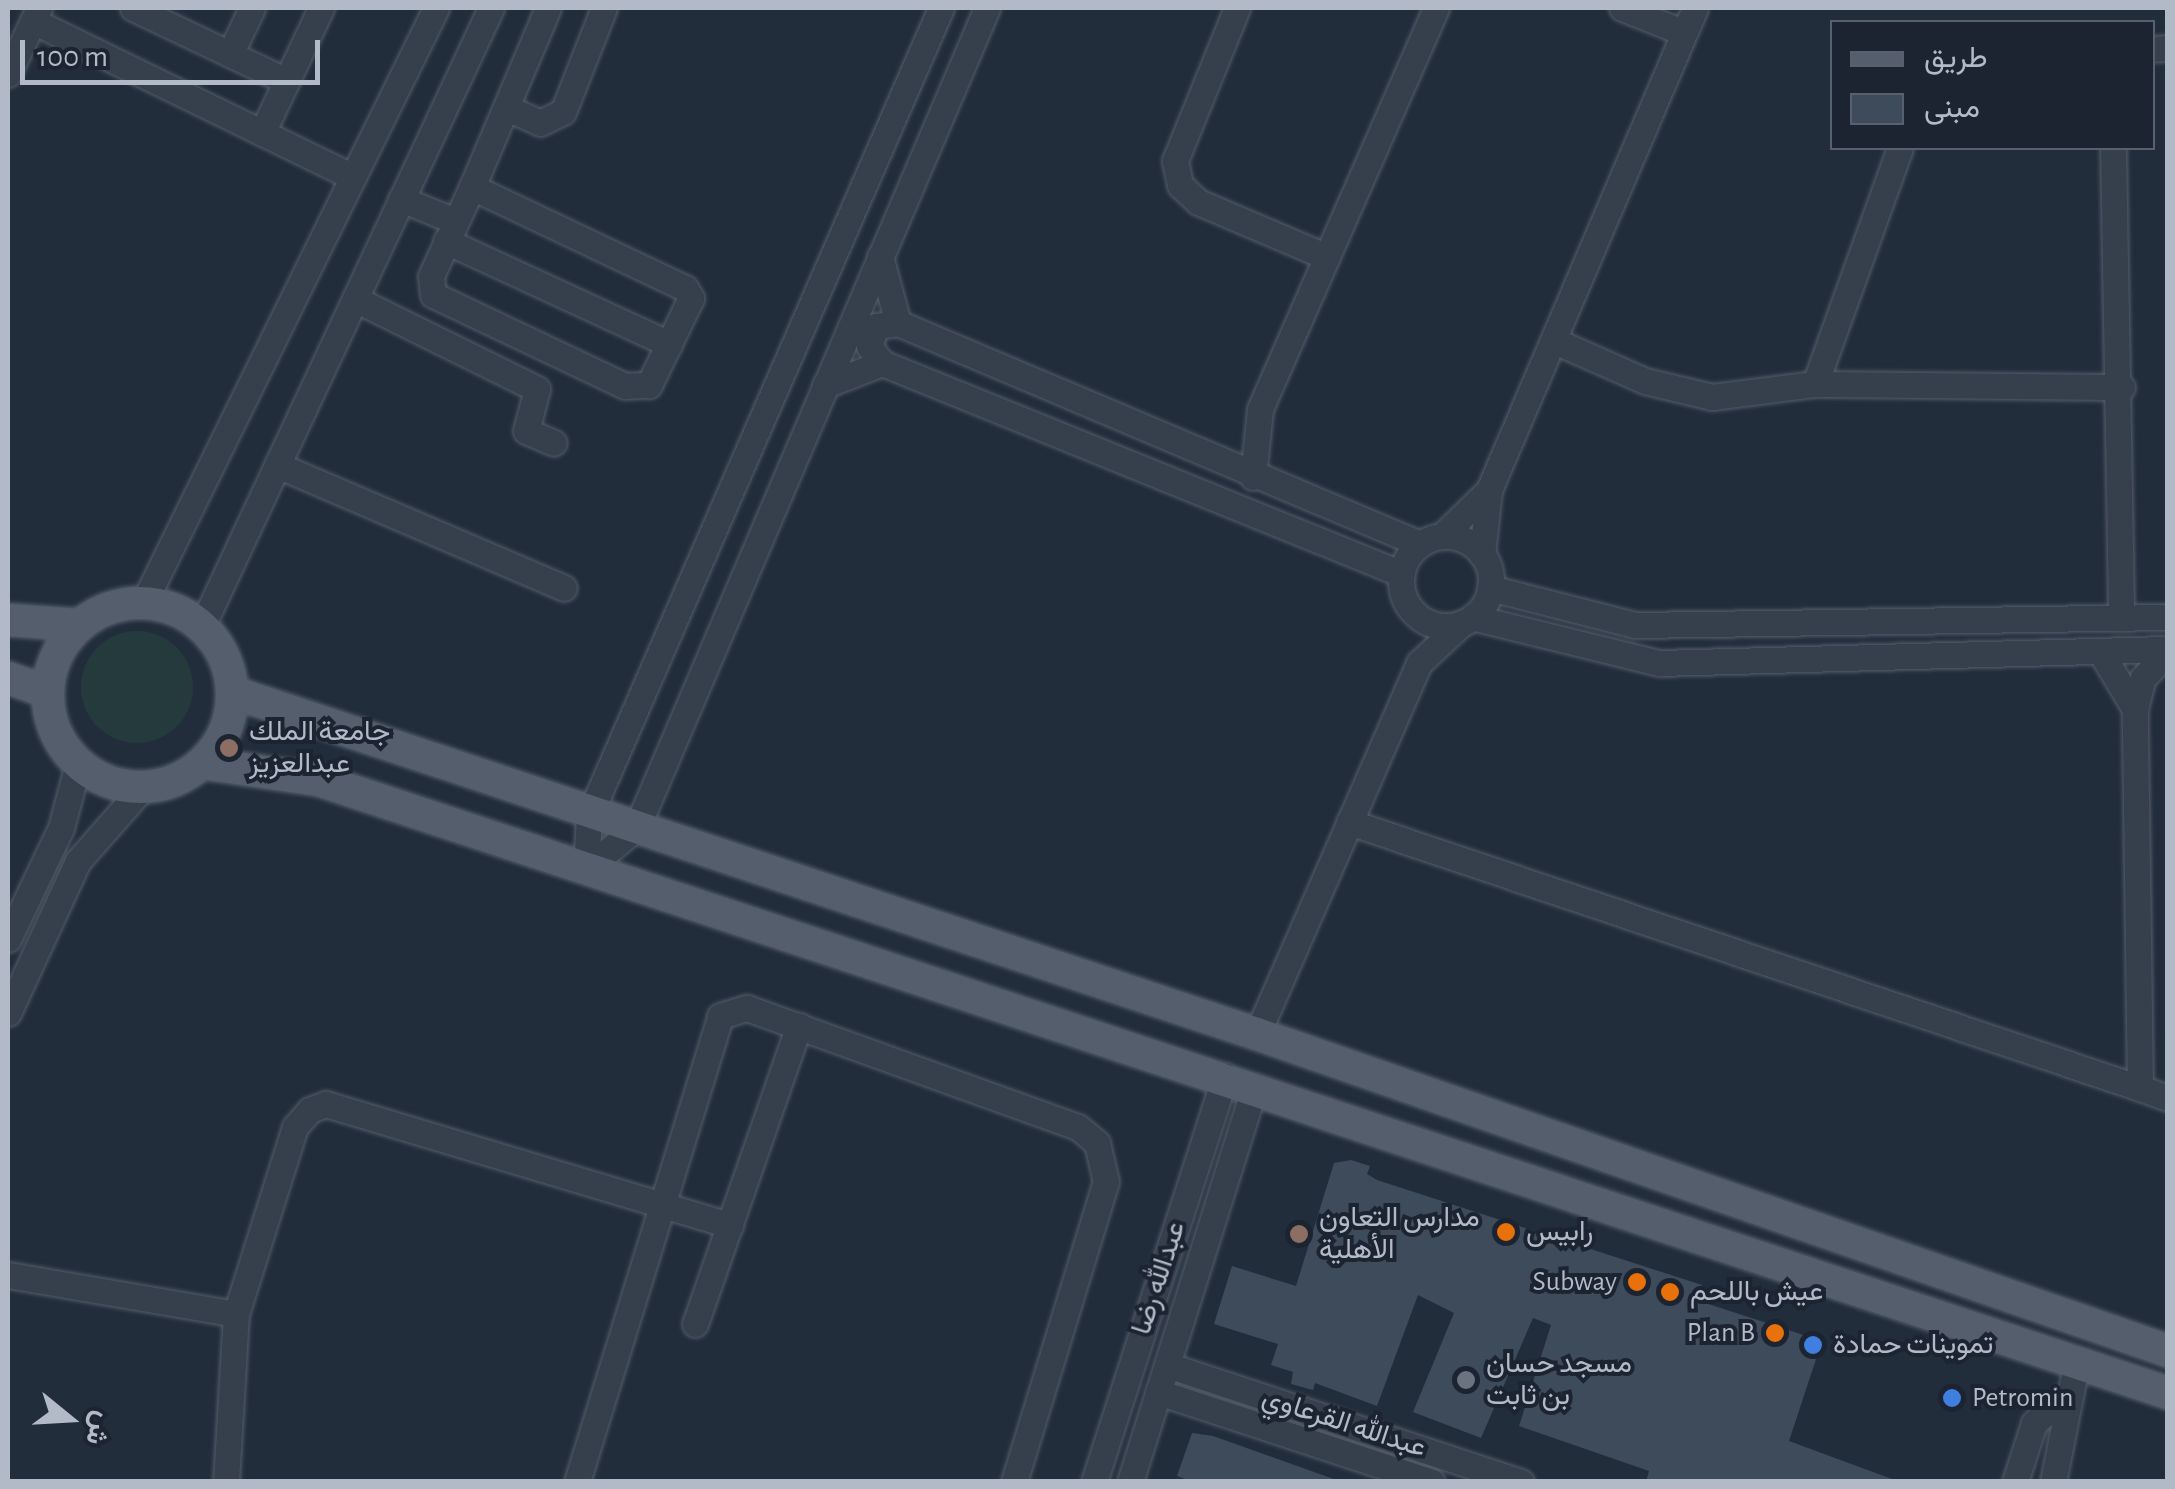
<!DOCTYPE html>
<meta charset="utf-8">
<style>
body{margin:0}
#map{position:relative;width:2175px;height:1489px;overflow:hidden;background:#222d3c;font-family:"Alegreya Sans",Vazirmatn,sans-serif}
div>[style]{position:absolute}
.green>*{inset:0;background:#243a3d}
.round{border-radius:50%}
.building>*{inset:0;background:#3e4b5b}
.roads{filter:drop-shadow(0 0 2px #545d6a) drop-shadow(0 0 2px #545d6a)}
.minor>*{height:25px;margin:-12.5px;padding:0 12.5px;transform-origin:12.5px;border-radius:12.5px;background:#363f4c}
.minor>.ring{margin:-12.5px;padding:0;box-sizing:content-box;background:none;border:25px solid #363f4c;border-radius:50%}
.major>*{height:32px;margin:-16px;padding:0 16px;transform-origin:16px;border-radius:16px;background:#545e6c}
.major>.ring{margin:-16px;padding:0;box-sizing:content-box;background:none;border:32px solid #545e6c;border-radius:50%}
.dots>*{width:28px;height:28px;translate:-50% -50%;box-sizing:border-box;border:5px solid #1c2431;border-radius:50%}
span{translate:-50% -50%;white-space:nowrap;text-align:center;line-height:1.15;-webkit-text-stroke:8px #1c2431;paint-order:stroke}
.poi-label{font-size:28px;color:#b2bac8}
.left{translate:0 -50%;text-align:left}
.right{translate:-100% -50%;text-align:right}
.street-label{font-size:28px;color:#b2bac8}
.frame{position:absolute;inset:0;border:10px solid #b2bac8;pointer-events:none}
.legend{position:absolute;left:1830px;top:20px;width:325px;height:130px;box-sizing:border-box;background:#1c2431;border:2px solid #58606d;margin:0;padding:12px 18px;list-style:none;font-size:30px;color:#b2bac8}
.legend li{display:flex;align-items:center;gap:20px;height:50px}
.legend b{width:50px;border:2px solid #58606d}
.north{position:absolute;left:20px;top:1369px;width:100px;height:100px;-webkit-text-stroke:8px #1c2431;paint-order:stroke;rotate:108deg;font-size:28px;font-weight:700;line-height:40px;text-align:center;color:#b2bac8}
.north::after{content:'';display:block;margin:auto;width:35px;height:45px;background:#b2bac8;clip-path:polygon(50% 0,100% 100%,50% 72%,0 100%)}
.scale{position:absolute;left:20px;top:40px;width:300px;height:45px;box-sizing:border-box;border:5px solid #b2bac8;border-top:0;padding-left:12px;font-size:30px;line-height:35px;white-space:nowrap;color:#b2bac8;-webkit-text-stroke:8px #1c2431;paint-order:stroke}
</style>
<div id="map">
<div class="green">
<i class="round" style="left:81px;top:631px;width:112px;height:112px"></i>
</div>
<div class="building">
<i style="clip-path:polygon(1351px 1160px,1370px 1166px,1367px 1174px,1377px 1180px,1702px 1285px,1696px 1300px,1822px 1341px,1789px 1441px,1900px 1482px,1646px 1482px,1649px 1471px,1519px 1426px,1551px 1325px,1533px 1318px,1481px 1438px,1413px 1412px,1454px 1313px,1418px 1295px,1377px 1406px,1315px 1383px,1313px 1390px,1291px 1384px,1293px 1372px,1271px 1365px,1278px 1344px,1214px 1324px,1232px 1266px,1296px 1286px,1334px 1163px)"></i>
<i style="clip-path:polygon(1192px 1433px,1213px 1436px,1342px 1482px,1193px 1482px,1177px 1476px)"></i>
</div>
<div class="roads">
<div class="minor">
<i style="left:133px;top:8px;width:170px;rotate:25.4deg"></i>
<i style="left:941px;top:8px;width:881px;rotate:113.54deg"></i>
<i style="left:589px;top:816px;width:53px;rotate:93.2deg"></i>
<i style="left:586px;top:869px;width:66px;rotate:-39.5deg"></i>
<i style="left:637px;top:827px;width:891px;rotate:-66.86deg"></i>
<i style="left:1237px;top:8px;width:165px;rotate:112.1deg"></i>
<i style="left:1175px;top:161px;width:25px;rotate:78deg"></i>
<i style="left:1180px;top:185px;width:25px;rotate:43deg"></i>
<i style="left:1198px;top:202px;width:140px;rotate:23.1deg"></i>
<i style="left:1622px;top:8px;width:66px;rotate:21.5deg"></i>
<i style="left:33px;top:21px;width:356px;rotate:26deg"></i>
<i style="left:2152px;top:49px;width:16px;rotate:-4deg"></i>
<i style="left:230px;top:54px;width:51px;rotate:-64.4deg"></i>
<i style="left:8px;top:74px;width:73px;rotate:-64.8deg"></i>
<i style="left:507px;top:108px;width:36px;rotate:24deg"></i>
<i style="left:540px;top:123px;width:25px;rotate:-26deg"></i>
<i style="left:563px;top:112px;width:112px;rotate:-68.5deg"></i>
<i style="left:262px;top:133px;width:138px;rotate:-64.7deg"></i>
<i style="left:2113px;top:148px;width:470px;rotate:89deg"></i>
<i style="left:472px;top:187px;width:236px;rotate:25.4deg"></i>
<i style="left:685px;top:288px;width:12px;rotate:59deg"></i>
<i style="left:691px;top:298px;width:97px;rotate:115.8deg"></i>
<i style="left:649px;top:385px;width:24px;rotate:178deg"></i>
<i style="left:625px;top:386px;width:212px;rotate:-154.6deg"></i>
<i style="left:433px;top:295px;width:19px;rotate:-96deg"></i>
<i style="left:431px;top:276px;width:98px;rotate:-65.3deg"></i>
<i style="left:472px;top:187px;width:194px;rotate:-67deg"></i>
<i style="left:401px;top:199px;width:58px;rotate:22.2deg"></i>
<i style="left:446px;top:241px;width:246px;rotate:24.8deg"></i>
<i style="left:880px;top:256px;width:69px;rotate:75deg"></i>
<i style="left:898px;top:323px;width:567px;rotate:22.95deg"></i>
<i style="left:355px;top:299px;width:203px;rotate:26.3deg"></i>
<i style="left:537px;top:389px;width:43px;rotate:104.7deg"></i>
<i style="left:526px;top:431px;width:30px;rotate:23deg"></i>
<i style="left:898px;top:323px;width:22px;rotate:172deg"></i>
<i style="left:876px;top:326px;width:21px;rotate:109deg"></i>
<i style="left:869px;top:346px;width:21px;rotate:53deg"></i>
<i style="left:882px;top:363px;width:561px;rotate:22.09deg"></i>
<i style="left:1557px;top:342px;width:96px;rotate:23.9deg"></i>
<i style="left:1645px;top:381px;width:69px;rotate:13.4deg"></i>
<i style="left:1712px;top:397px;width:104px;rotate:-7.2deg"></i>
<i style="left:1815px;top:384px;width:251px;rotate:-70.2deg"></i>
<i style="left:1815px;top:384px;width:307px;rotate:0.6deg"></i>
<i style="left:825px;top:385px;width:61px;rotate:-21.1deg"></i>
<i style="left:277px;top:465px;width:312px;rotate:23.2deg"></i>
<i style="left:1253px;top:477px;width:68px;rotate:-84.1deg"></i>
<i style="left:1260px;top:409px;width:438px;rotate:-66.3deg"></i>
<i style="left:1442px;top:536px;width:66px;rotate:-44.4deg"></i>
<i class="ring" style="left:1401px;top:536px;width:65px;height:65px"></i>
<i style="left:1482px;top:555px;width:65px;rotate:-83.9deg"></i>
<i style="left:1489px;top:490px;width:524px;rotate:-66.86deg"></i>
<i style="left:1490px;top:588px;width:150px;rotate:14.3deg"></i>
<i style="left:1635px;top:625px;width:533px;rotate:-0.86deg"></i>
<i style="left:144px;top:602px;width:662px;rotate:-63.82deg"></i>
<i style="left:1472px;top:617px;width:193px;rotate:13.8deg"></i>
<i style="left:1659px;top:663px;width:509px;rotate:-1.58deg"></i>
<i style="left:202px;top:626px;width:682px;rotate:-64.94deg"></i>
<i style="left:2100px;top:651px;width:68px;rotate:58.9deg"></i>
<i style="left:1349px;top:822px;width:835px;rotate:18.59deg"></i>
<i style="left:2140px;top:1088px;width:379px;rotate:-90.8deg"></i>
<i style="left:2135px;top:709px;width:32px;rotate:-76deg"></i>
<i style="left:2143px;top:678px;width:37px;rotate:-47deg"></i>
<i style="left:8px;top:939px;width:123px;rotate:-64.5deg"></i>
<i style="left:61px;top:828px;width:66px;rotate:-75.1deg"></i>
<i style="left:8px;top:1013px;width:167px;rotate:-65.3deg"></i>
<i style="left:78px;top:861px;width:98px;rotate:-48.7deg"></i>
<i style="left:1257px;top:1034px;width:405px;rotate:-66.4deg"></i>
<i style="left:1419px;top:663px;width:59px;rotate:-42.9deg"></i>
<i style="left:2140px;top:1088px;width:30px;rotate:20deg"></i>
<i style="left:8px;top:1275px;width:231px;rotate:9.7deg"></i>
<i style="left:695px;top:1324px;width:316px;rotate:-70.8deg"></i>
<i style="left:1167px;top:1365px;width:373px;rotate:18.3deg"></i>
<i style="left:1158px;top:1392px;width:288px;rotate:18.2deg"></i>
<i style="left:226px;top:1482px;width:168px;rotate:-86.6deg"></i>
<i style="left:236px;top:1314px;width:196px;rotate:-72.5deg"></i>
<i style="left:295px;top:1127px;width:23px;rotate:-49deg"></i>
<i style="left:310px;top:1110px;width:17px;rotate:-21deg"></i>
<i style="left:326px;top:1104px;width:422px;rotate:16.7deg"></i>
<i style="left:577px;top:1482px;width:487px;rotate:-72.9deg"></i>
<i style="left:720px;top:1016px;width:28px;rotate:-17deg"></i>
<i style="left:747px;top:1008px;width:352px;rotate:19.8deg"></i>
<i style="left:1078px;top:1127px;width:25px;rotate:40deg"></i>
<i style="left:1097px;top:1143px;width:39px;rotate:77deg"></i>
<i style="left:1106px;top:1181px;width:315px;rotate:107deg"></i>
<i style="left:1094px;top:1482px;width:427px;rotate:-72.1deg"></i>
<i style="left:1130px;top:1482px;width:415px;rotate:-72.5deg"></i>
<i style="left:2015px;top:1482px;width:62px;rotate:-72.1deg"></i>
<i style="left:2034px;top:1423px;width:39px;rotate:-40deg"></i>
<i style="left:2053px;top:1482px;width:123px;rotate:-78.8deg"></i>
</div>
<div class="major">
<i class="ring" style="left:48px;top:603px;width:152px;height:152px"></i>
<i style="left:8px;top:620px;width:71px;rotate:4deg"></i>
<i style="left:8px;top:678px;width:42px;rotate:19.3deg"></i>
<i style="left:232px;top:692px;width:1081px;rotate:18.45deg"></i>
<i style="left:1257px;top:1034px;width:965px;rotate:19.19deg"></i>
<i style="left:202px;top:763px;width:118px;rotate:8.3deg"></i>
<i style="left:319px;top:780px;width:1948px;rotate:18.34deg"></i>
</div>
</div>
<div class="dots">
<i style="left:229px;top:748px;background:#8d6e63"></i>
<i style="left:1506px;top:1232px;background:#e8710a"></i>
<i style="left:1299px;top:1234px;background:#8d6e63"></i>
<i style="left:1637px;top:1282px;background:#e8710a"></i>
<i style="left:1670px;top:1292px;background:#e8710a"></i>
<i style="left:1775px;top:1333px;background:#e8710a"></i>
<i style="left:1813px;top:1345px;background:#3f7fe0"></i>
<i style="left:1466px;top:1380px;background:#6b7280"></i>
<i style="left:1952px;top:1398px;background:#3f7fe0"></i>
</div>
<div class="poi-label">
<span class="left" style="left:249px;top:748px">جامعة الملك<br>عبدالعزيز</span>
<span class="left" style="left:1319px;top:1234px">مدارس التعاون<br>الأهلية</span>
<span class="left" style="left:1526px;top:1232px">رابيس</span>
<span class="right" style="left:1617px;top:1282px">Subway</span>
<span class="left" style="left:1690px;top:1292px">عيش باللحم</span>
<span class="right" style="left:1755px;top:1333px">Plan B</span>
<span class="left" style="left:1833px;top:1345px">تموينات حمادة</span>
<span class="left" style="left:1486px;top:1380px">مسجد حسان<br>بن ثابت</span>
<span class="left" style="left:1972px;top:1398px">Petromin</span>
</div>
<div class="street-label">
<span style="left:1159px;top:1278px;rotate:-72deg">عبدالله رضا</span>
<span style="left:1344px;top:1423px;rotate:18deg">عبدالله القرعاوي</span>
</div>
<div class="frame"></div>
<ul class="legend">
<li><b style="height:12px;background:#545e6c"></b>طريق</li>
<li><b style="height:28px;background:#3e4b5b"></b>مبنى</li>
</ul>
<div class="north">ش</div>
<div class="scale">100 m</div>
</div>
